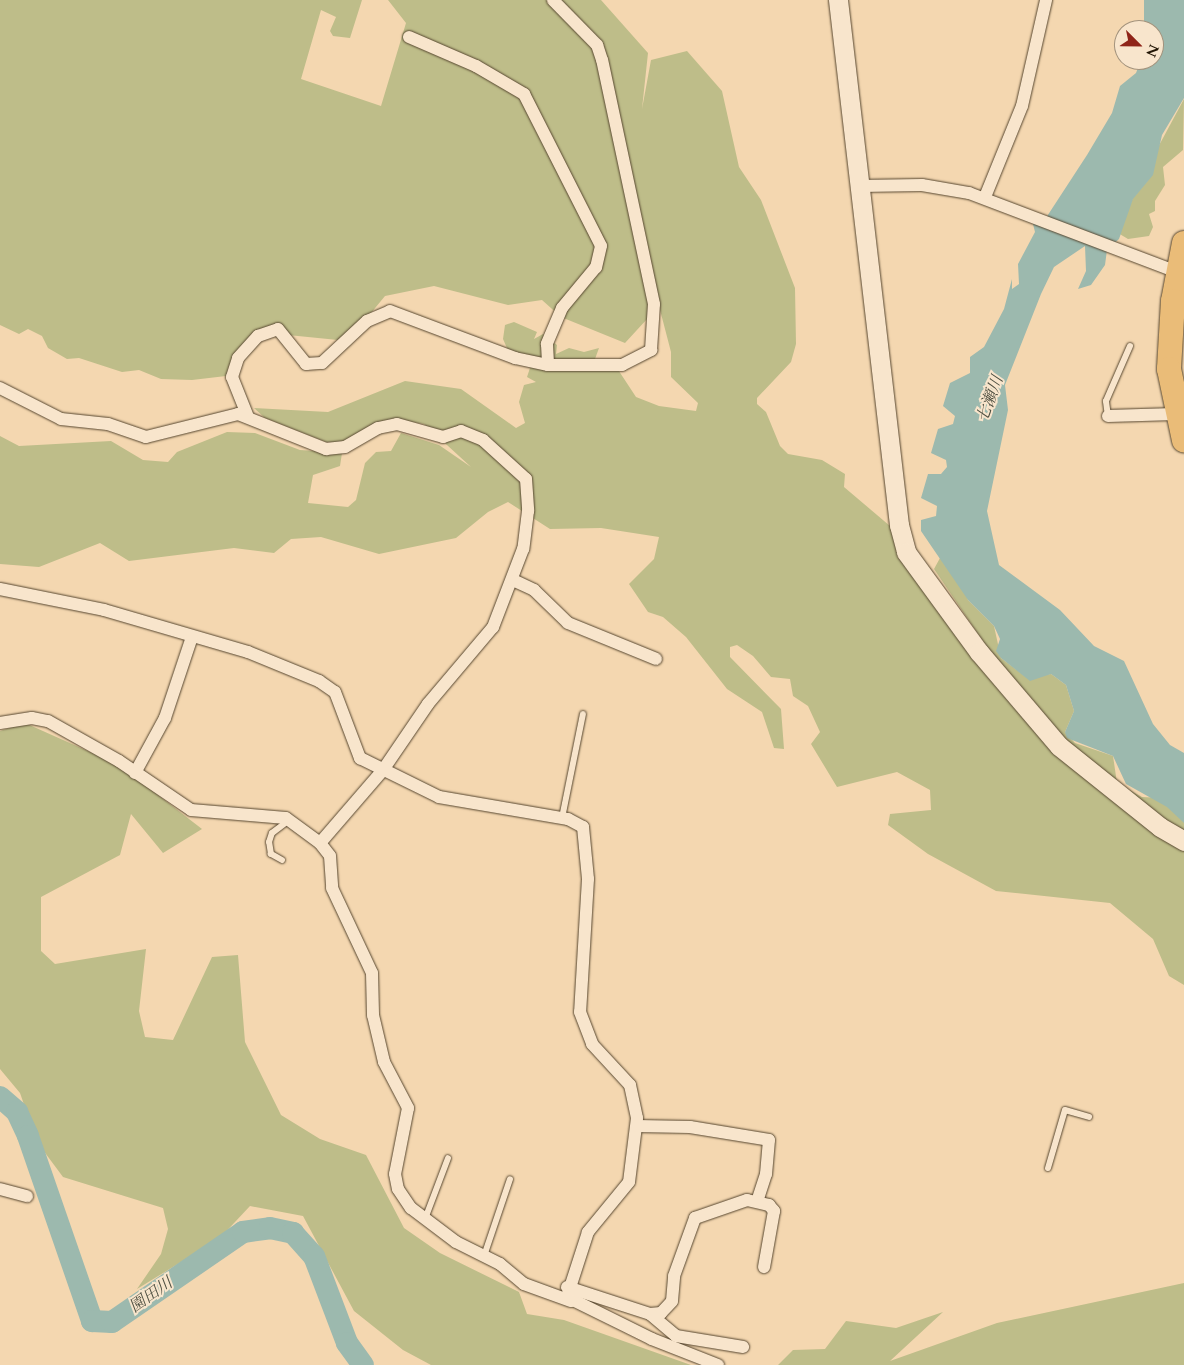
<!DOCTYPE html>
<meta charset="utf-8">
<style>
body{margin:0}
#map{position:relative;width:1184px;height:1365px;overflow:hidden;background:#f4d7b0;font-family:Cardo,"Noto Serif JP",serif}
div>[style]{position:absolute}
.green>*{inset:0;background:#bebd89}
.water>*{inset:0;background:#9cb9ae}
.river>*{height:22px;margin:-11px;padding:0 11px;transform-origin:11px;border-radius:11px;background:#9cb9ae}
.roads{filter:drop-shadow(0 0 1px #56462f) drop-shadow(0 0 1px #56462f)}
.lane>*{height:6px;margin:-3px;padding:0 3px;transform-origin:3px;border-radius:3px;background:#f8e5cc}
.street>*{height:12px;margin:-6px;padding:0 6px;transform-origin:6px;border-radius:6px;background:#f8e5cc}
.secondary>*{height:19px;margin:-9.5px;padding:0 9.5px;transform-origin:9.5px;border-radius:9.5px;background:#f8e5cc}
.highway>*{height:24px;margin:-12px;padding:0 12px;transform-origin:12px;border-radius:12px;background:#eabc78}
span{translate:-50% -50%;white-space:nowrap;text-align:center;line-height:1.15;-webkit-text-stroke:4px #f8e5cc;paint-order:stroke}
.water-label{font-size:16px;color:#4d4e40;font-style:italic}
.north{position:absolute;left:1114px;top:20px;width:50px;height:50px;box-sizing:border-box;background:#f8e5cc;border:1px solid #a2927c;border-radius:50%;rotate:113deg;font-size:14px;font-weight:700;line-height:20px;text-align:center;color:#221504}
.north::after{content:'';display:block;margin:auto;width:18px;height:22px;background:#8f2418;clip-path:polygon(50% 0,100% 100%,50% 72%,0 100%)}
</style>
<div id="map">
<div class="green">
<i style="clip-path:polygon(0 0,362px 0,350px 38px,333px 36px,330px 31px,336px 17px,321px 10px,301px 79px,381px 106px,406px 23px,388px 0,601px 0,648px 53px,642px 109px,651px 60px,687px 51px,722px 91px,739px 167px,761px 200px,795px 288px,796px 344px,791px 362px,757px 398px,757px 404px,766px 412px,780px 446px,788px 454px,822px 460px,845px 474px,844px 487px,890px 526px,993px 656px,934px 569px,940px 558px,960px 576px,968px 600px,994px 626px,1001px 658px,1026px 677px,1051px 674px,1066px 685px,1074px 711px,1065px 732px,1075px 743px,1113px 756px,1117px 783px,1142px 797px,1162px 798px,1184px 814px,1184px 985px,1169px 976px,1153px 939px,1110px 903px,996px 891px,928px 854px,888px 825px,890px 814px,931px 810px,930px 790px,897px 772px,837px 787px,811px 744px,820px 732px,808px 706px,793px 696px,790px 679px,771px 677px,753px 656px,737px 645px,730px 647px,730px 657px,781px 709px,784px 749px,774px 748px,762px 712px,727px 689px,686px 637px,663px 617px,648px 612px,629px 584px,654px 559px,659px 537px,601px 528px,550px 529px,508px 502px,488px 512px,456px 538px,379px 554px,321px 537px,291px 539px,274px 553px,234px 548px,129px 561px,100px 543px,39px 567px,0 564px,0 436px,19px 446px,111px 441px,143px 460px,168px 462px,177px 452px,227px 432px,255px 433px,300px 450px,342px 453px,340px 466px,313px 475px,308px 503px,348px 507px,356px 500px,365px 463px,376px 452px,391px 451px,401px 433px,439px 445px,471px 467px,424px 424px,400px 420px,341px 442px,326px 442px,265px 418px,254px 408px,328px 412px,405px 381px,461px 389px,516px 428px,525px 423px,519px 402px,524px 385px,536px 382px,527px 377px,530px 368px,510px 355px,503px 339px,505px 325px,514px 322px,537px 332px,534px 339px,543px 334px,557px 345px,556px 354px,569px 348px,584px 352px,599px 348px,595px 359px,613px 362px,636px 397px,659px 406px,696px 411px,698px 403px,671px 377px,671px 352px,659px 306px,625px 343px,561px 317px,542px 300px,508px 305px,434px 286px,385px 296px,348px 341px,278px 334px,248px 343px,226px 376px,192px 380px,161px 379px,139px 370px,122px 372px,79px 358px,67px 359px,48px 348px,42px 336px,28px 329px,19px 334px,0 325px)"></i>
<i style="clip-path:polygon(1184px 99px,1183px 150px,1163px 167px,1165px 185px,1155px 201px,1155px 211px,1149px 214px,1153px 227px,1149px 236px,1128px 239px,1118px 233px,1133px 198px,1149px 179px,1156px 151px)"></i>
<i style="clip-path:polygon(25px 723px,119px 765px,202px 829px,163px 853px,131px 814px,120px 855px,41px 897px,41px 951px,55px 964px,146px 949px,139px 1011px,145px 1037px,173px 1040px,212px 957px,238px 955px,245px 1042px,281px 1115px,320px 1139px,366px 1155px,404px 1228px,440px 1253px,519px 1292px,527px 1314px,564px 1320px,691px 1365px,431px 1365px,403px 1350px,354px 1311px,303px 1216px,250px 1206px,220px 1238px,137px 1289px,161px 1254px,168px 1229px,163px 1208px,63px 1177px,37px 1142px,20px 1093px,0 1069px,0 731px)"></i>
<i style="clip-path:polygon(1184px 1283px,1184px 1365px,778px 1365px,793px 1350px,825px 1349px,846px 1321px,896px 1328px,943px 1312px,890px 1361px,997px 1323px)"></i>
</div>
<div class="water">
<i style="clip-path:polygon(1144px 0,1184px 0,1184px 98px,1162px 135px,1153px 175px,1133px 199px,1119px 239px,1107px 250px,1105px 265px,1091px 285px,1078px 289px,1086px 271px,1085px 246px,1054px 267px,1041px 294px,1005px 385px,1008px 410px,987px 511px,999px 565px,1060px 610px,1094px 646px,1124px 661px,1153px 724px,1170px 745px,1184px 753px,1184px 823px,1167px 807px,1126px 784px,1113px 756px,1067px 738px,1065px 732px,1074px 711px,1066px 685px,1051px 674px,1030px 681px,1001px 658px,996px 651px,1000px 639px,994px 626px,968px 600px,921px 531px,921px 520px,936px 516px,937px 506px,921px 498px,928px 474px,941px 474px,947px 467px,946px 460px,931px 453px,938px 429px,953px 424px,955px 416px,943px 406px,950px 383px,970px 373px,970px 357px,984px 347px,1004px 309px,1012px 279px,1012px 289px,1019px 284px,1018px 264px,1035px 232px,1033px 224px,1042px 224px,1087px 155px,1112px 113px,1120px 86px,1136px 73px,1141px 60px,1154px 60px,1154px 30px,1144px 30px)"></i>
</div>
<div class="river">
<i style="left:0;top:1097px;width:23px;rotate:41deg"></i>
<i style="left:17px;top:1112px;width:26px;rotate:65deg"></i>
<i style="left:28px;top:1136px;width:196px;rotate:70.9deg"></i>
<i style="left:92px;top:1321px;width:20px;rotate:3deg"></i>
<i style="left:112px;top:1322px;width:159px;rotate:-34.5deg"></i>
<i style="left:243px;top:1232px;width:27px;rotate:-8deg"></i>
<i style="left:270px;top:1228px;width:24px;rotate:12deg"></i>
<i style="left:293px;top:1233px;width:31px;rotate:48deg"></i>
<i style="left:314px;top:1256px;width:93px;rotate:69.2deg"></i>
<i style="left:347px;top:1343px;width:27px;rotate:54deg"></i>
</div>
<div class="roads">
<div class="lane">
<i style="left:1108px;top:416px;width:15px;rotate:-98deg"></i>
<i style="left:1106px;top:401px;width:60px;rotate:-66.4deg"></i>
<i style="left:562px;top:818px;width:106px;rotate:-78.6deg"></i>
<i style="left:282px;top:860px;width:13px;rotate:-151deg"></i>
<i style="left:271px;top:854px;width:12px;rotate:-99deg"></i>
<i style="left:269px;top:842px;width:9px;rotate:-72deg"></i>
<i style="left:272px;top:833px;width:21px;rotate:-37deg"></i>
<i style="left:1048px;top:1168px;width:60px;rotate:-73.7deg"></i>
<i style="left:1065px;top:1110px;width:25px;rotate:16deg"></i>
<i style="left:425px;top:1219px;width:65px;rotate:-69.3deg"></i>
<i style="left:484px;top:1256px;width:81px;rotate:-71.3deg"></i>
</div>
<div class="street">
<i style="left:409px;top:37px;width:73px;rotate:23.4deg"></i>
<i style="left:476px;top:66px;width:56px;rotate:30.3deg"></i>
<i style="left:524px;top:94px;width:170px;rotate:63.1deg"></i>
<i style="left:601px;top:246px;width:22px;rotate:103deg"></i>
<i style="left:596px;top:267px;width:53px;rotate:129.7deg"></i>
<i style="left:562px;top:308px;width:39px;rotate:113deg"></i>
<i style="left:547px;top:344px;width:21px;rotate:87deg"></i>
<i style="left:860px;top:186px;width:62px;rotate:-0.9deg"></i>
<i style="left:922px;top:185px;width:48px;rotate:9.7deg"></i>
<i style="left:969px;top:193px;width:228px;rotate:20.8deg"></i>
<i style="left:985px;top:197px;width:98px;rotate:-67.9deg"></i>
<i style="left:1022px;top:106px;width:109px;rotate:-77.2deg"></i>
<i style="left:0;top:388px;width:68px;rotate:26.9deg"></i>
<i style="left:61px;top:419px;width:47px;rotate:6.1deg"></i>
<i style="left:108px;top:424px;width:40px;rotate:18.9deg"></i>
<i style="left:146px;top:437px;width:95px;rotate:-14deg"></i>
<i style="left:238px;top:414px;width:95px;rotate:21.7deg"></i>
<i style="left:326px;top:449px;width:19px;rotate:-6deg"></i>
<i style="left:345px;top:447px;width:38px;rotate:-30deg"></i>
<i style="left:378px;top:428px;width:19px;rotate:-12deg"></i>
<i style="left:397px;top:424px;width:48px;rotate:15.8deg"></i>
<i style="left:443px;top:437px;width:19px;rotate:-18deg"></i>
<i style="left:461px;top:431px;width:24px;rotate:22deg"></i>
<i style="left:483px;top:440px;width:58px;rotate:42.2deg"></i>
<i style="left:526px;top:479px;width:32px;rotate:86deg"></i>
<i style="left:528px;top:511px;width:38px;rotate:97deg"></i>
<i style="left:523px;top:549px;width:84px;rotate:111deg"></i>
<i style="left:493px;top:627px;width:101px;rotate:130.2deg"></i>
<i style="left:428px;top:704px;width:80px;rotate:124.3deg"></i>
<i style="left:383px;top:770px;width:96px;rotate:130.8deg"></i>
<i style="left:1108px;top:416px;width:67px;rotate:-1.7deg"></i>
<i style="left:248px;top:417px;width:43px;rotate:-111.8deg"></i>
<i style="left:232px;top:377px;width:20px;rotate:-72deg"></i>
<i style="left:238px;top:358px;width:30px;rotate:-48deg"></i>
<i style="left:258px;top:336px;width:21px;rotate:-19deg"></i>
<i style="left:278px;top:329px;width:45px;rotate:51.3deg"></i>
<i style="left:306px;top:364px;width:16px;rotate:-4deg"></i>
<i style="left:322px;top:363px;width:62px;rotate:-43deg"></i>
<i style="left:367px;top:321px;width:25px;rotate:-23deg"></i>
<i style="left:390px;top:311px;width:134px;rotate:20.6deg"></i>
<i style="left:515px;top:358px;width:34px;rotate:12deg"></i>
<i style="left:548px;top:365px;width:74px"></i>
<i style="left:622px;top:365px;width:33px;rotate:-27deg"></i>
<i style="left:651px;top:350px;width:46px;rotate:-86.3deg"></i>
<i style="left:654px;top:304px;width:249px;rotate:-102deg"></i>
<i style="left:602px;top:60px;width:16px;rotate:-108deg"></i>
<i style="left:597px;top:45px;width:63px;rotate:-134.4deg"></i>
<i style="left:515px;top:581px;width:21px;rotate:25deg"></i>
<i style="left:534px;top:590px;width:47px;rotate:44.1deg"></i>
<i style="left:568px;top:623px;width:95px;rotate:22.2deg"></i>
<i style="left:0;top:589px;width:106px;rotate:11.4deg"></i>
<i style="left:104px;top:610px;width:150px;rotate:16.3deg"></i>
<i style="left:248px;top:652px;width:77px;rotate:22.2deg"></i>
<i style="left:319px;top:681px;width:19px;rotate:35deg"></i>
<i style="left:335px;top:692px;width:71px;rotate:69.3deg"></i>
<i style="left:360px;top:758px;width:88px;rotate:26.3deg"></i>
<i style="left:439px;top:797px;width:131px;rotate:9.7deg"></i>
<i style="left:568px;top:819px;width:17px;rotate:28deg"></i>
<i style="left:583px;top:827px;width:52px;rotate:84.5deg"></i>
<i style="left:588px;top:879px;width:133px;rotate:93.4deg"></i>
<i style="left:580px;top:1012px;width:34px;rotate:69deg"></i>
<i style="left:592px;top:1044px;width:56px;rotate:47.2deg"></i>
<i style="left:630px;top:1085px;width:34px;rotate:78deg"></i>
<i style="left:637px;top:1118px;width:64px;rotate:97.1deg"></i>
<i style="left:629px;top:1182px;width:65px;rotate:129.4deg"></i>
<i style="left:588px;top:1232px;width:68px;rotate:107.9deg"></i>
<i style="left:567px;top:1297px;width:95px;rotate:26.3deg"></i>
<i style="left:652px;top:1339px;width:71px;rotate:21.5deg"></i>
<i style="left:0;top:723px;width:32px;rotate:-9deg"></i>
<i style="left:32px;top:718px;width:16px;rotate:11deg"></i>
<i style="left:48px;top:721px;width:81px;rotate:29.4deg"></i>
<i style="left:119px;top:761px;width:87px;rotate:34.2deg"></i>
<i style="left:191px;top:810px;width:95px;rotate:4.8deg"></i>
<i style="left:286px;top:818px;width:42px;rotate:36.3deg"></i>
<i style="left:320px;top:843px;width:16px;rotate:52deg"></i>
<i style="left:330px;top:856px;width:32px;rotate:86deg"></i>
<i style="left:332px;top:888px;width:94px;rotate:64.8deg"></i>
<i style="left:372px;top:973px;width:42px;rotate:88.6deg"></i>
<i style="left:373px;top:1015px;width:48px;rotate:76.8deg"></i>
<i style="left:384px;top:1062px;width:52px;rotate:62.4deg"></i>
<i style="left:408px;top:1108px;width:67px;rotate:101.1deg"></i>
<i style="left:395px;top:1174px;width:15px;rotate:79deg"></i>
<i style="left:398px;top:1189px;width:23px;rotate:56deg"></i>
<i style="left:411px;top:1208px;width:56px;rotate:37.1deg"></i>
<i style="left:456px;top:1242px;width:49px;rotate:26.6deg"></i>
<i style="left:500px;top:1264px;width:31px;rotate:40deg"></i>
<i style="left:524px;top:1284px;width:50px;rotate:19.9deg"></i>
<i style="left:135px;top:773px;width:63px;rotate:-61.4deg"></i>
<i style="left:165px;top:718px;width:85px;rotate:-71.6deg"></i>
<i style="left:637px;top:1126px;width:53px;rotate:1.1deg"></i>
<i style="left:690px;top:1127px;width:80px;rotate:9.3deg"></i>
<i style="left:769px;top:1140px;width:34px;rotate:95deg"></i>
<i style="left:766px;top:1174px;width:28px;rotate:108deg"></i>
<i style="left:0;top:1189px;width:28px;rotate:15deg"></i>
<i style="left:567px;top:1287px;width:87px;rotate:18deg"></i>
<i style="left:650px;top:1314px;width:11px;rotate:-5deg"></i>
<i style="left:661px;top:1313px;width:16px;rotate:-47deg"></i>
<i style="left:672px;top:1301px;width:25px;rotate:-85deg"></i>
<i style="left:674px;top:1276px;width:62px;rotate:-70.1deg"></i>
<i style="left:695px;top:1218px;width:55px;rotate:-19.1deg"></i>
<i style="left:747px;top:1200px;width:23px;rotate:13deg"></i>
<i style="left:769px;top:1205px;width:8px;rotate:50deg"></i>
<i style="left:774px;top:1211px;width:57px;rotate:100.1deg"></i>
<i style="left:650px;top:1314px;width:34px;rotate:40deg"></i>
<i style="left:676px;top:1336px;width:68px;rotate:9.3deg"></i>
</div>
<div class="secondary">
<i style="left:838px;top:0;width:529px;rotate:83.37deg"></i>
<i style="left:899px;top:525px;width:28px;rotate:75deg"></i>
<i style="left:906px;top:552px;width:124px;rotate:53.9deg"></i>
<i style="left:979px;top:652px;width:123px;rotate:49.6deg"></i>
<i style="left:1059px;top:746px;width:129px;rotate:38.7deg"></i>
<i style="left:1160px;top:827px;width:28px;rotate:30deg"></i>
</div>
<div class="highway">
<i style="left:1184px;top:243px;width:59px;rotate:100.7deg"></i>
<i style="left:1173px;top:301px;width:68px;rotate:93.4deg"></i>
<i style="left:1169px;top:369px;width:73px;rotate:78.1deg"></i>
</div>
</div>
<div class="water-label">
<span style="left:990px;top:399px;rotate:-70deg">七瀬川</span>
<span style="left:151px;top:1295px;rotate:-35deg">園田川</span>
</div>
<div class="north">N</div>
</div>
